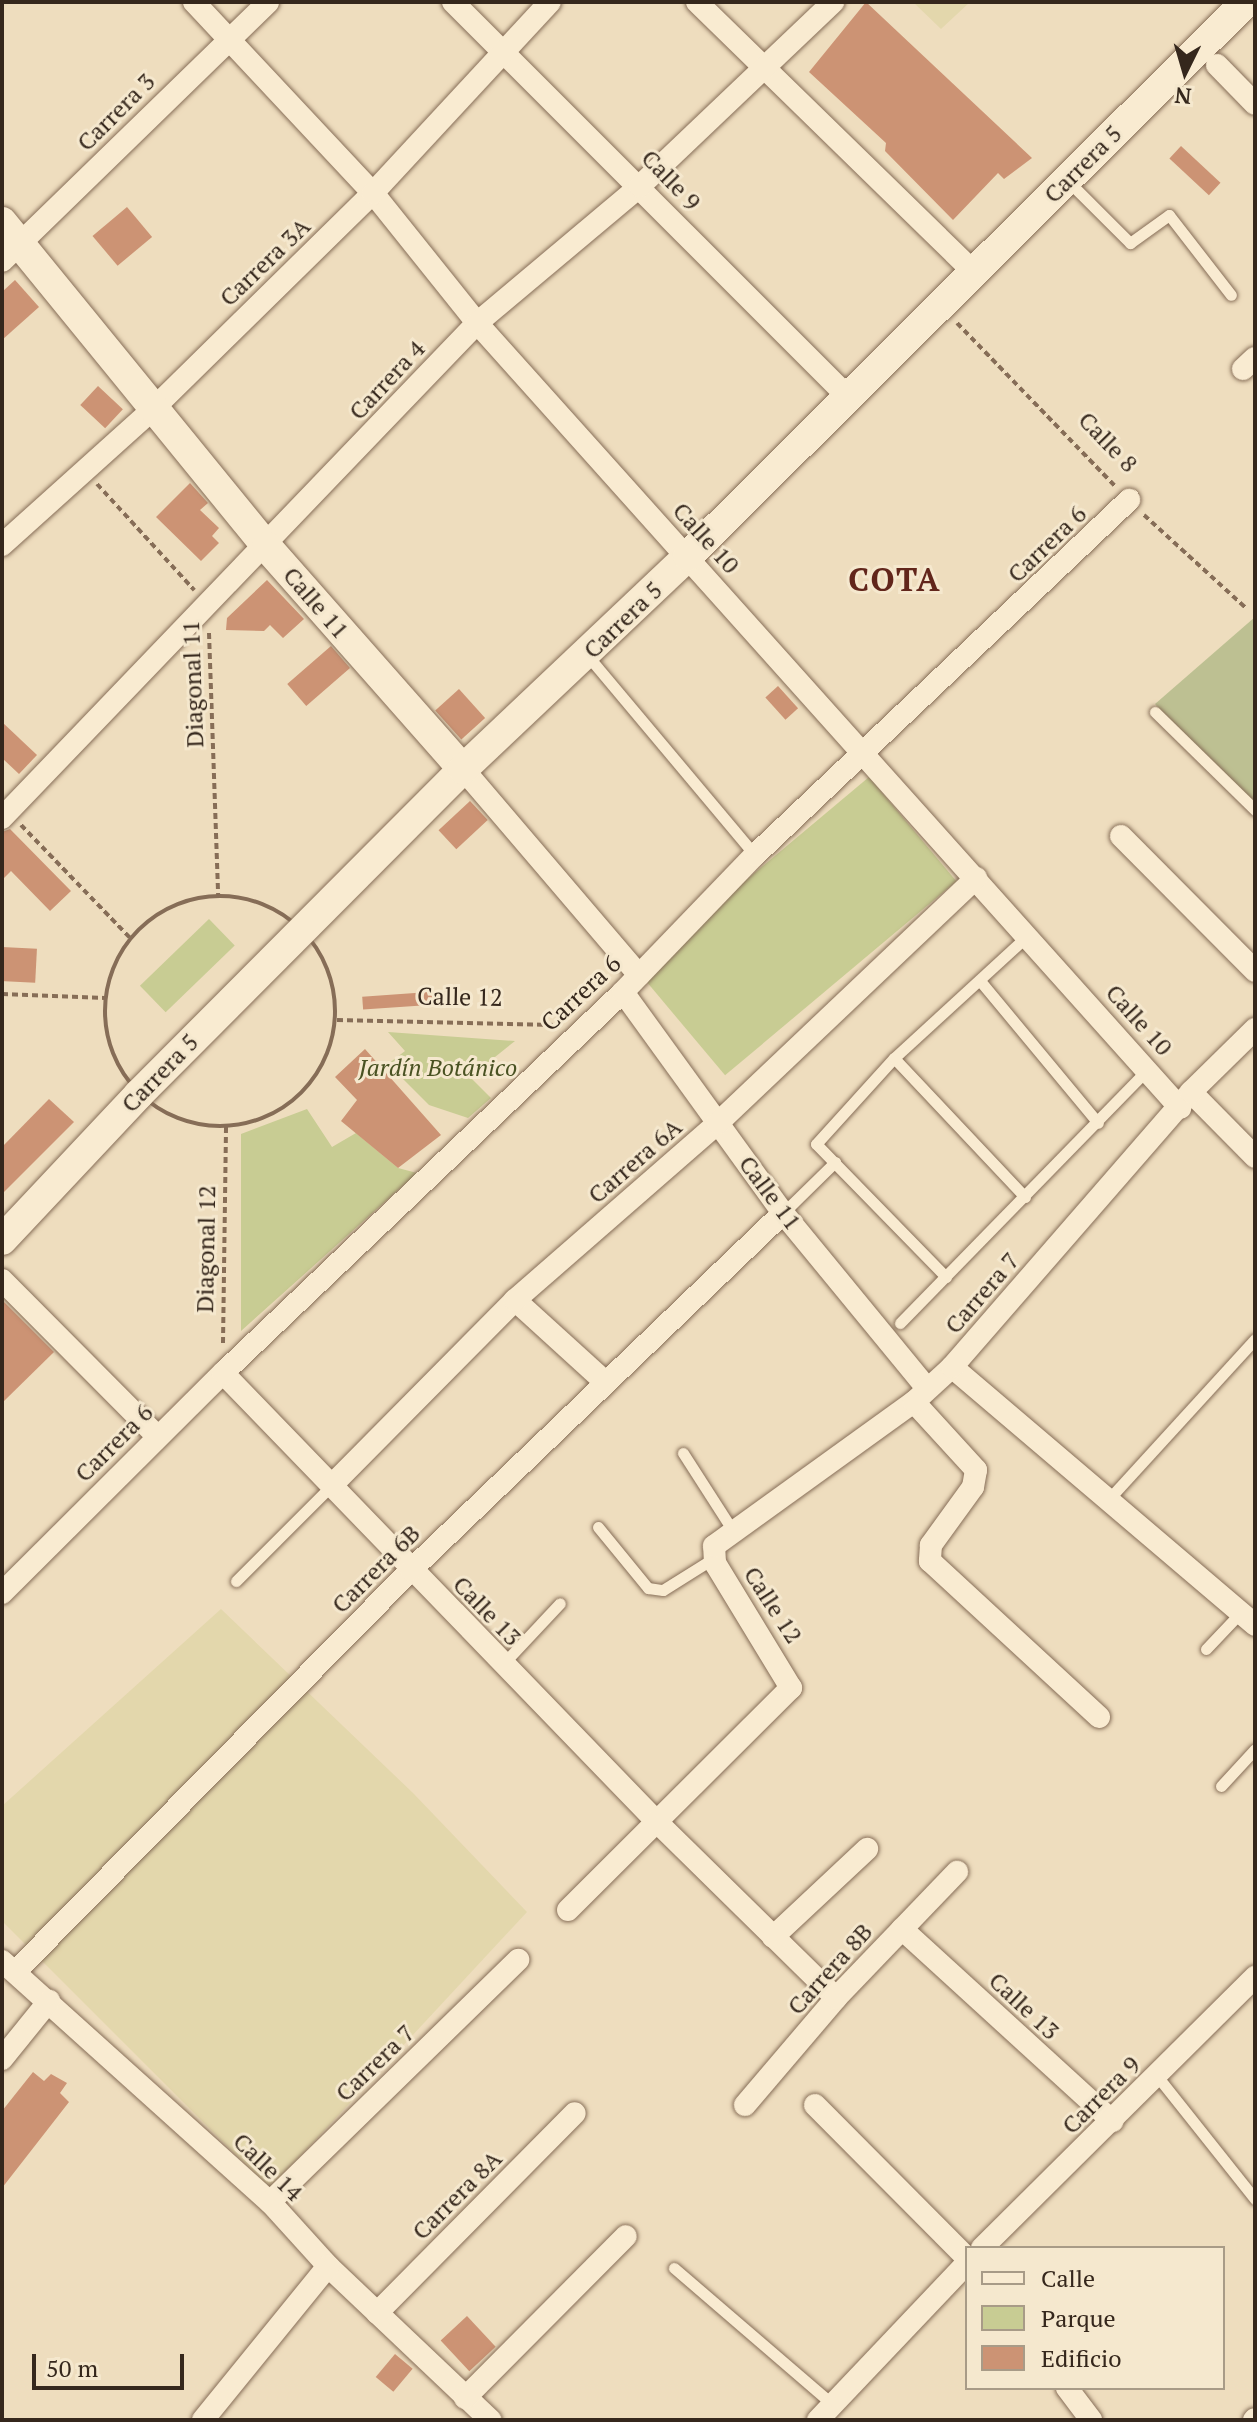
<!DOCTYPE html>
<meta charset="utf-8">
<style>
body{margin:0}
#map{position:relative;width:1257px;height:2422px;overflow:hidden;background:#eeddbe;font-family:"PT Serif",serif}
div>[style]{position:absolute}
.farmland>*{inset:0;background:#e3d7ac}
.green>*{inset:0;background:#c8cc93;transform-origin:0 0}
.cemetery>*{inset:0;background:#bdc092}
.building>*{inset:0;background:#cc9374;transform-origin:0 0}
.path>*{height:4px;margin-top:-2px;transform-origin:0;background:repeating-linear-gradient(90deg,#866d57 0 6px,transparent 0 10px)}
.path>.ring{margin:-2px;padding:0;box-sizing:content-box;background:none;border:4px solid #866d57;border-radius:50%}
.roads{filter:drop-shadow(0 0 2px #866d57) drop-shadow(0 0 2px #866d57)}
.lane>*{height:11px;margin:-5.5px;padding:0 5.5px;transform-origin:5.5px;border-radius:5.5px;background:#f9ebd1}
.street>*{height:22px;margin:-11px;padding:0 11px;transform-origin:11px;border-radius:11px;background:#f9ebd1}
.secondary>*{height:30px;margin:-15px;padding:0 15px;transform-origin:15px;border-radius:15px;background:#f9ebd1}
span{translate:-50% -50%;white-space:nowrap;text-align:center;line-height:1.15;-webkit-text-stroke:6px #f5e8ce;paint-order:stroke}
.street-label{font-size:24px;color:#35271c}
.park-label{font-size:24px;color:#495222;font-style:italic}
.district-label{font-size:32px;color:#62261b;font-weight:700;letter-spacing:2px}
.frame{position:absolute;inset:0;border:4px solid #35271c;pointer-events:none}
.legend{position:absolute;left:965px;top:2246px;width:260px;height:144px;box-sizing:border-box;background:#f5e8ce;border:2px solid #a89b87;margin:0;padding:10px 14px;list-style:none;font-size:24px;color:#35271c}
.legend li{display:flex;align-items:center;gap:16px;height:40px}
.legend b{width:40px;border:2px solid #a89b87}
.north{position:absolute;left:1145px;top:32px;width:80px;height:80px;-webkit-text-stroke:6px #f5e8ce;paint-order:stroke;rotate:185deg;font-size:22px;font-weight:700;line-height:32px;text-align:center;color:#35271c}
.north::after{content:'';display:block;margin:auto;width:28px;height:36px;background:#35271c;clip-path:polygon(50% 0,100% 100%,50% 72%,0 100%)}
.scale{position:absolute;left:32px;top:2354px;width:152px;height:36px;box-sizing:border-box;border:4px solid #35271c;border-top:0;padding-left:10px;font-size:24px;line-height:28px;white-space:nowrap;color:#35271c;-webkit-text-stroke:6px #f5e8ce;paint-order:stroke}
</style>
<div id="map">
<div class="farmland">
<i style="clip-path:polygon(913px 2px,970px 2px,941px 29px)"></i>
<i style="clip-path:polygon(221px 1609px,413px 1793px,527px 1912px,270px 2189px,2px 1921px,2px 1806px)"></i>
</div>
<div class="green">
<i style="left:869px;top:777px;width:136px;height:302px;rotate:50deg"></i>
<i style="left:209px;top:919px;width:37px;height:96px;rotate:46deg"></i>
<i style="clip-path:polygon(388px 1032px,515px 1041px,470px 1077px,491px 1098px,468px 1118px,429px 1105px,388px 1064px,405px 1051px)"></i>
<i style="clip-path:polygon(307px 1109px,332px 1147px,356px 1133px,398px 1168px,417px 1173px,241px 1331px,241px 1134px)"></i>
</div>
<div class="cemetery">
<i style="clip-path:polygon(1255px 617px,1255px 810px,1155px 704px)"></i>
</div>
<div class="building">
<i style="clip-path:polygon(866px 2px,1032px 158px,1004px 179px,998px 173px,953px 220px,885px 151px,886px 143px,809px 72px)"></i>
<i style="left:1181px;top:146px;width:54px;height:17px;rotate:43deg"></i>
<i style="left:127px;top:207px;width:39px;height:45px;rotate:50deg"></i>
<i style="clip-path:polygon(15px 280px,39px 307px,2px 340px,2px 292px)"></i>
<i style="left:98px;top:386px;width:34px;height:26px;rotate:43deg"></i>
<i style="clip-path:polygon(190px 483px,208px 503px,200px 510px,219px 528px,212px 536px,219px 543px,201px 561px,156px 517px)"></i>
<i style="clip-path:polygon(267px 580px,304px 619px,283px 638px,270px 625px,264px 631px,226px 630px,227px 618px)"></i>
<i style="left:331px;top:646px;width:29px;height:58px;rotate:49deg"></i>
<i style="left:778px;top:686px;width:30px;height:17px;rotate:48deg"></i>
<i style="left:459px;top:689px;width:39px;height:32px;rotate:48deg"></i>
<i style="clip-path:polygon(2px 722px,37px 755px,19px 774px,2px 758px)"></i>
<i style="left:470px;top:801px;width:26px;height:43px;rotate:47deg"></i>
<i style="clip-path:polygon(10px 829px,71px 891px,50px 911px,11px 871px,2px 880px,2px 832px)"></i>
<i style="left:2px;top:947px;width:35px;height:34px;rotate:3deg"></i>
<i style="left:443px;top:991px;width:13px;height:81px;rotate:86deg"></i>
<i style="clip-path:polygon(365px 1049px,441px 1135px,398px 1168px,341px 1121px,357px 1100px,335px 1077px)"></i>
<i style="clip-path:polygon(49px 1099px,74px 1122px,2px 1194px,2px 1147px)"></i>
<i style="clip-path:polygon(2px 1300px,54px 1352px,2px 1403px)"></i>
<i style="clip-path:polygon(33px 2072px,44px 2081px,51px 2074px,67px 2083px,60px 2093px,69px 2102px,2px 2188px,2px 2111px)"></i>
<i style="left:467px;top:2316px;width:42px;height:36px;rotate:47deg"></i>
<i style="left:395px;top:2354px;width:23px;height:30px;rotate:40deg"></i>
</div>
<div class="path">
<i style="left:957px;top:323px;width:227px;rotate:45.9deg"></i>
<i style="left:97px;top:484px;width:144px;rotate:47.5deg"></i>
<i style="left:1144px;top:515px;width:138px;rotate:42.4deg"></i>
<i style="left:209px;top:633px;width:263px;rotate:88deg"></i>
<i style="left:21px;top:825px;width:157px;rotate:46deg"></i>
<i class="ring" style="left:105px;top:896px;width:226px;height:226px"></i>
<i style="left:2px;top:994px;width:103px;rotate:2.2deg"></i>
<i style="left:337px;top:1020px;width:219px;rotate:1.3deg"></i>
<i style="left:223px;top:1343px;width:217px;rotate:-89.2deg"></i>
</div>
<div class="roads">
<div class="lane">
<i style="left:1068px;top:181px;width:88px;rotate:45deg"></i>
<i style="left:1130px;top:243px;width:48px;rotate:-35.7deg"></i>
<i style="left:1169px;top:215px;width:101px;rotate:52.2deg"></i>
<i style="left:587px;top:655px;width:261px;rotate:50deg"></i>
<i style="left:1155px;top:712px;width:140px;rotate:44.4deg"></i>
<i style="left:981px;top:982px;width:183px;rotate:50.3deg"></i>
<i style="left:894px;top:1058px;width:191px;rotate:46.7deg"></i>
<i style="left:783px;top:1213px;width:73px;rotate:-44.4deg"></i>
<i style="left:946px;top:1277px;width:186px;rotate:-134.3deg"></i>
<i style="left:816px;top:1144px;width:116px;rotate:-47.8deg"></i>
<i style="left:894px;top:1058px;width:180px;rotate:-42.5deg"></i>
<i style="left:900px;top:1323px;width:355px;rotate:-45.7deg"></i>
<i style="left:683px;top:1453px;width:93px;rotate:57.3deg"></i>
<i style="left:1108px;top:1500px;width:218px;rotate:-47.6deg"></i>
<i style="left:598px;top:1527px;width:79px;rotate:50.7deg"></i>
<i style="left:648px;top:1588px;width:15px;rotate:8deg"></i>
<i style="left:663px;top:1590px;width:60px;rotate:-32.1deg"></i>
<i style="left:236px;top:1581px;width:136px;rotate:-45deg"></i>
<i style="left:1206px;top:1649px;width:50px;rotate:-46.6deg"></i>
<i style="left:503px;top:1664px;width:83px;rotate:-46.9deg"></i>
<i style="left:1221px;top:1786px;width:50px;rotate:-47.4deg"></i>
<i style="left:1157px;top:2076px;width:157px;rotate:51.5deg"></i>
<i style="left:674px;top:2268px;width:210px;rotate:40.7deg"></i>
</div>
<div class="street">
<i style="left:194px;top:2px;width:262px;rotate:46.9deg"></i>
<i style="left:373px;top:193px;width:166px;rotate:51.3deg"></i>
<i style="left:477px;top:323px;width:1054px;rotate:48.15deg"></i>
<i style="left:453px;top:2px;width:559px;rotate:45deg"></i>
<i style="left:697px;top:2px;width:385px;rotate:44.3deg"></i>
<i style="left:1217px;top:65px;width:54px;rotate:45.7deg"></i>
<i style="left:2px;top:261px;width:371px;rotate:-44.2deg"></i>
<i style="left:1243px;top:369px;width:16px;rotate:-43deg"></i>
<i style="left:2px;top:545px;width:203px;rotate:-42deg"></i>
<i style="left:153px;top:409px;width:308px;rotate:-44.5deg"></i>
<i style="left:373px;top:193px;width:260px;rotate:-47.2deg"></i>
<i style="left:463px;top:769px;width:271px;rotate:49.5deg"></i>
<i style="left:2px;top:818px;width:686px;rotate:-46.18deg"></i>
<i style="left:477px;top:323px;width:213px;rotate:-40deg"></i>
<i style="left:640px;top:186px;width:267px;rotate:-43.6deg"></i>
<i style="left:1121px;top:836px;width:190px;rotate:45.2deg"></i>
<i style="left:623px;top:992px;width:273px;rotate:54.1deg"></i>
<i style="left:783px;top:1213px;width:225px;rotate:50.6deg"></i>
<i style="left:1191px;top:1092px;width:91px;rotate:45.4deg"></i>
<i style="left:2px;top:1280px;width:220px;rotate:45.2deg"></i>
<i style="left:515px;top:1300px;width:122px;rotate:42.3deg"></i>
<i style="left:952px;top:1367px;width:398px;rotate:40.4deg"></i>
<i style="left:223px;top:1373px;width:624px;rotate:45.97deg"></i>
<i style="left:657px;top:1822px;width:251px;rotate:44.5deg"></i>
<i style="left:914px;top:1402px;width:92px;rotate:47.6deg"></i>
<i style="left:976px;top:1470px;width:17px;rotate:100deg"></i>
<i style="left:973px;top:1487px;width:72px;rotate:125.9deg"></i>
<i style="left:931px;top:1545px;width:16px;rotate:94deg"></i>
<i style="left:930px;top:1561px;width:230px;rotate:42.7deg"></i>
<i style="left:332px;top:1485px;width:260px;rotate:-45.3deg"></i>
<i style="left:515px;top:1300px;width:269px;rotate:-41.1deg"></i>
<i style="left:718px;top:1123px;width:356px;rotate:-43.5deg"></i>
<i style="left:2px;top:1593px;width:312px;rotate:-44.9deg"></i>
<i style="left:223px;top:1373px;width:552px;rotate:-43.61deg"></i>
<i style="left:623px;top:992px;width:190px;rotate:-46.1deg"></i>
<i style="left:755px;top:855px;width:516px;rotate:-43.51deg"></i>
<i style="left:568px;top:1910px;width:315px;rotate:-44.9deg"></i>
<i style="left:791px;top:1688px;width:146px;rotate:-121.3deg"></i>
<i style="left:715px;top:1563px;width:17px;rotate:-93deg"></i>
<i style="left:714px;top:1546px;width:246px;rotate:-35.8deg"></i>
<i style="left:914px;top:1402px;width:52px;rotate:-42.6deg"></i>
<i style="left:952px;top:1367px;width:364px;rotate:-49deg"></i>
<i style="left:1191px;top:1092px;width:90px;rotate:-44.5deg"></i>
<i style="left:902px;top:1929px;width:285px;rotate:42.4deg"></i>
<i style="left:773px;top:1937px;width:129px;rotate:-43.1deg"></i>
<i style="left:2px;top:1961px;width:360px;rotate:42deg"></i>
<i style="left:270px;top:2202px;width:86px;rotate:47.8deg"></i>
<i style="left:328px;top:2266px;width:224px;rotate:43.5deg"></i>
<i style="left:15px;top:1972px;width:564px;rotate:-45.43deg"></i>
<i style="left:411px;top:1570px;width:516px;rotate:-43.82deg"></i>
<i style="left:2px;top:2059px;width:75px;rotate:-51deg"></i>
<i style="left:745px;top:2105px;width:140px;rotate:-49.6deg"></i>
<i style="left:836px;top:1998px;width:175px;rotate:-46.2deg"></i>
<i style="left:815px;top:2105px;width:216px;rotate:45.2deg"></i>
<i style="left:270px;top:2202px;width:347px;rotate:-44.3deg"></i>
<i style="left:982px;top:2248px;width:385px;rotate:-44.8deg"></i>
<i style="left:377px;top:2313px;width:281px;rotate:-45.3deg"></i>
<i style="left:1067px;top:2388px;width:40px;rotate:53deg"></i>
<i style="left:465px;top:2398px;width:228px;rotate:-45.2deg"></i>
<i style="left:203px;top:2420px;width:198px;rotate:-50.9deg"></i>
<i style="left:818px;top:2420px;width:216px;rotate:-46.5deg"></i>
<i style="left:1254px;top:2420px;width:1px;rotate:-45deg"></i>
</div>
<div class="secondary">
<i style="left:2px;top:222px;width:419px;rotate:50.8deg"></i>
<i style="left:267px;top:547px;width:296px;rotate:48.6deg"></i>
<i style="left:2px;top:1240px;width:200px;rotate:-46.8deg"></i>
<i style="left:139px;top:1094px;width:459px;rotate:-45.1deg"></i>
<i style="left:463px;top:769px;width:310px;rotate:-43.4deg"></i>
<i style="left:688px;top:556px;width:786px;rotate:-44.79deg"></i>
</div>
</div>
<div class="street-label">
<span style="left:116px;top:112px;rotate:-45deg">Carrera 3</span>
<span style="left:1083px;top:164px;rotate:-45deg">Carrera 5</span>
<span style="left:671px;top:180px;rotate:46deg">Calle 9</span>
<span style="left:265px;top:262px;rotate:-44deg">Carrera 3A</span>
<span style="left:387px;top:380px;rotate:-47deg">Carrera 4</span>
<span style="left:1108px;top:442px;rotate:46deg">Calle 8</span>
<span style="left:706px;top:538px;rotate:48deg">Calle 10</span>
<span style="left:1047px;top:544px;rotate:-44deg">Carrera 6</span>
<span style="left:316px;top:603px;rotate:49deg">Calle 11</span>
<span style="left:623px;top:620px;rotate:-44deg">Carrera 5</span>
<span style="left:193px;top:684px;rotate:-92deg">Diagonal 11</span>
<span style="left:581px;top:993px;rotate:-43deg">Carrera 6</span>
<span style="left:460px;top:997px;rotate:1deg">Calle 12</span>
<span style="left:1139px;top:1020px;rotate:48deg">Calle 10</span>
<span style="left:160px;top:1073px;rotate:-46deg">Carrera 5</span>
<span style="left:635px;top:1161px;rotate:-41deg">Carrera 6A</span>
<span style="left:770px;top:1193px;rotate:53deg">Calle 11</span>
<span style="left:206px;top:1249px;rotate:-89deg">Diagonal 12</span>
<span style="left:982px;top:1293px;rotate:-49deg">Carrera 7</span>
<span style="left:114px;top:1443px;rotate:-45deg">Carrera 6</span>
<span style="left:376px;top:1569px;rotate:-45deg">Carrera 6B</span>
<span style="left:773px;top:1605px;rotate:57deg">Calle 12</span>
<span style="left:487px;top:1611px;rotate:46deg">Calle 13</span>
<span style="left:830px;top:1969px;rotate:-48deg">Carrera 8B</span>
<span style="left:1024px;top:2006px;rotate:43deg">Calle 13</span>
<span style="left:375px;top:2063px;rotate:-44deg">Carrera 7</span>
<span style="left:1101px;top:2095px;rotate:-45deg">Carrera 9</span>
<span style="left:268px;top:2167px;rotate:44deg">Calle 14</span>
<span style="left:457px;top:2195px;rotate:-45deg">Carrera 8A</span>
</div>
<div class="park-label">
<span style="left:438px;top:1068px">Jardín Botánico</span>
</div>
<div class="district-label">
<span style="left:895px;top:579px">COTA</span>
</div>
<div class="frame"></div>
<ul class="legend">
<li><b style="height:10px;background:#f9ebd1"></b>Calle</li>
<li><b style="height:22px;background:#c8cc93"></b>Parque</li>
<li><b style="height:22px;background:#cc9374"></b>Edificio</li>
</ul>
<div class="north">N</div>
<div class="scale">50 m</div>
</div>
